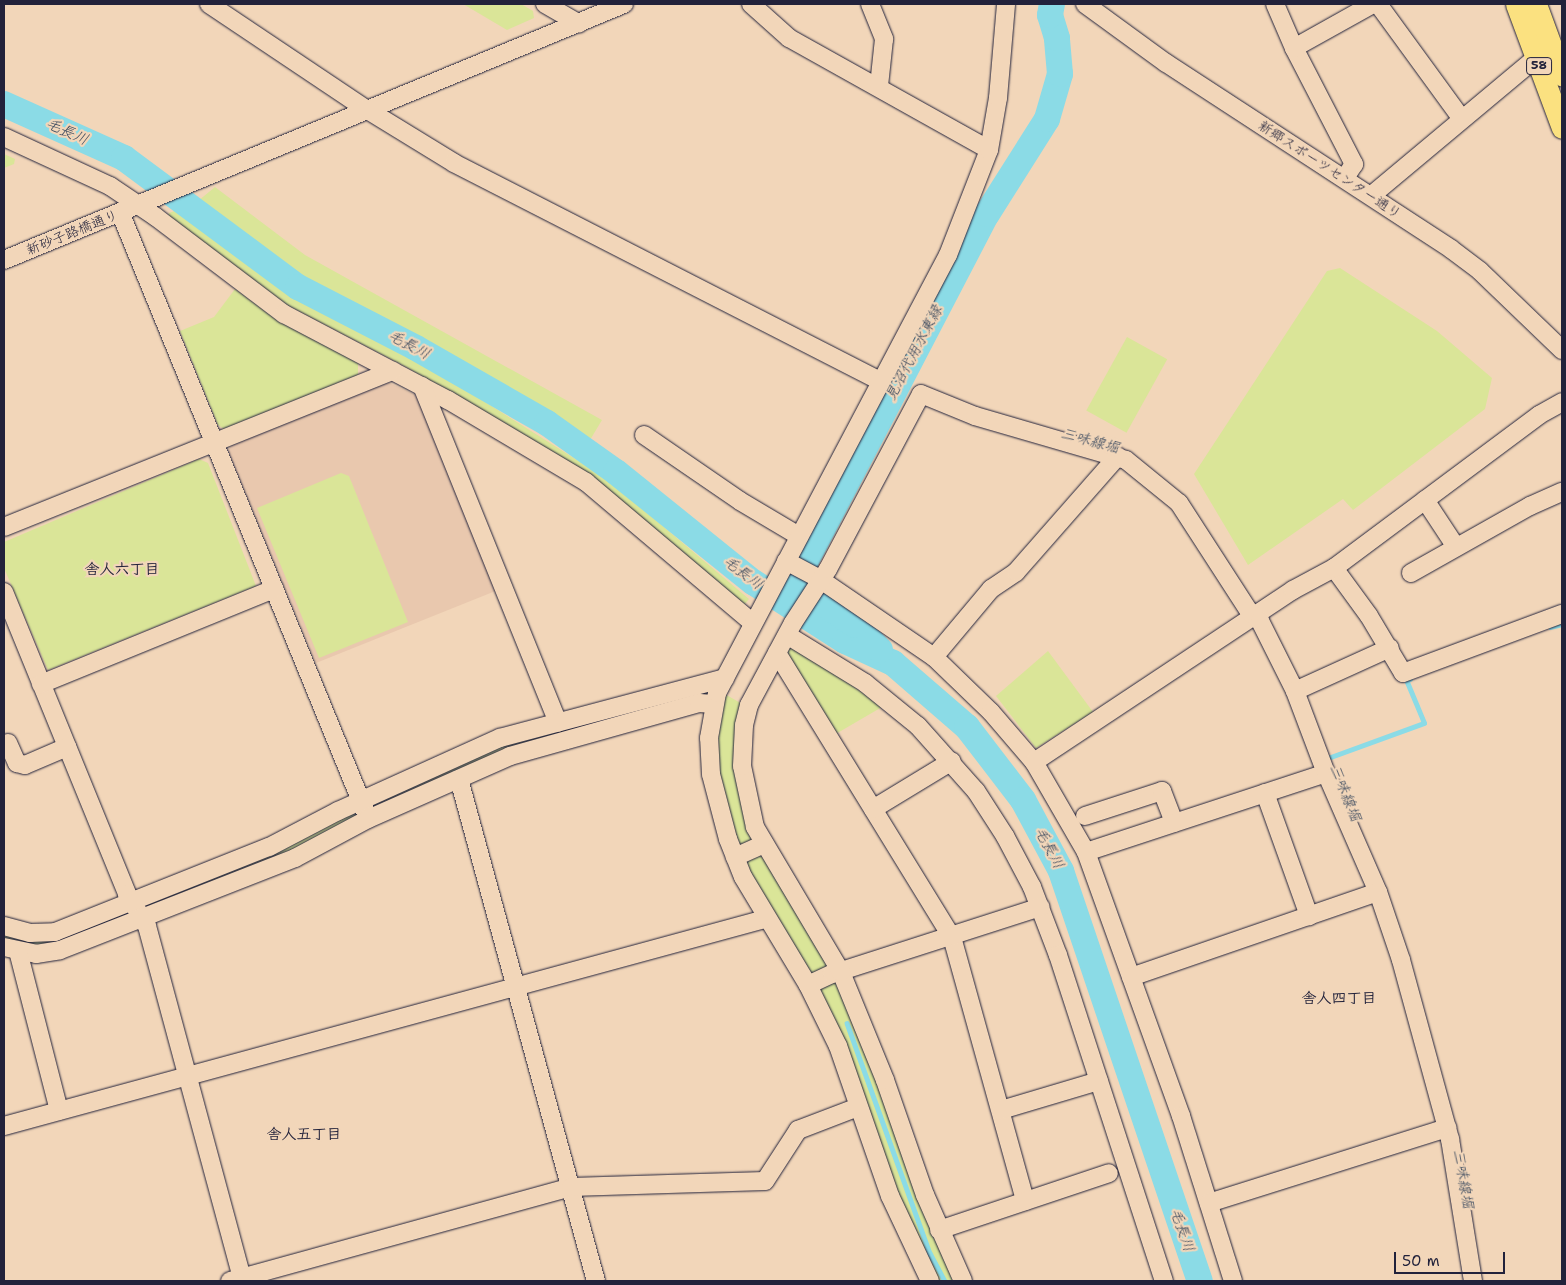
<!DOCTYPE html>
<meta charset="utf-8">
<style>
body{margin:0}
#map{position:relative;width:1566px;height:1285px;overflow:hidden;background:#f2d6b9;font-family:"Shantell Sans","Klee One",sans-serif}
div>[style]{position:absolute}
.built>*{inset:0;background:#e9c8ae}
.green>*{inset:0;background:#dae598;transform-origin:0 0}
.stream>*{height:4.5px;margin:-2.25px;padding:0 2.25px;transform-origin:2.25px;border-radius:2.25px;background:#8bdbe6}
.river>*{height:26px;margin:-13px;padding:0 13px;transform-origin:13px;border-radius:13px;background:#8bdbe6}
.roads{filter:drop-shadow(0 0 1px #22223b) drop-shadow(0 0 1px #22223b)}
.minor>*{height:18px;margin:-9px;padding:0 9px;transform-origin:9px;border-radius:9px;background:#f2d6b9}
.major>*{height:21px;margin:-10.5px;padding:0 10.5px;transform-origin:10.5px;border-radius:10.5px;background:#fbe180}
span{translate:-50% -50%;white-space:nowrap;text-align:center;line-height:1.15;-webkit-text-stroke:4.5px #f2d6b9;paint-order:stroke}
.shield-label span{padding:1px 4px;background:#f2d6b9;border:1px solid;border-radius:4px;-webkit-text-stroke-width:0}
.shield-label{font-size:12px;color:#22223b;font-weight:700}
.street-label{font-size:14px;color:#22223b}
.water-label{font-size:15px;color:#37475d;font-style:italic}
.neighbourhood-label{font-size:15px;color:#22223b;font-weight:700}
.frame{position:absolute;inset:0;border:5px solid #22223b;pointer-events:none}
.scale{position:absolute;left:1394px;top:1252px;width:111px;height:22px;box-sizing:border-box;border:2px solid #22223b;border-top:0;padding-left:6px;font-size:15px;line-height:18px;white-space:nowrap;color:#22223b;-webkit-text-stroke:4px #f2d6b9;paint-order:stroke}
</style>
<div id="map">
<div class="built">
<i style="clip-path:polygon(385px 381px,418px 396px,498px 590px,316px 663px,228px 451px,231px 445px)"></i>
</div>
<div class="green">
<i style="clip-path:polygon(463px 4px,521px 4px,533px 11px,534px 18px,507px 30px)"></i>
<i style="clip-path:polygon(4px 154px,15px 159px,14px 164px,4px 168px)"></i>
<i style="clip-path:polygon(215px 187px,305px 255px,602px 420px,590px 440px,551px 412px,296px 272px,198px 201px)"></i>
<i style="clip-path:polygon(180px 209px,290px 291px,409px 354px,607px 479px,749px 599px,744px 605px,529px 441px,408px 368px,283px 303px,168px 218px,169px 213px)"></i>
<i style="clip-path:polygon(1340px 268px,1437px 331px,1492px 378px,1485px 409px,1353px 510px,1343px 499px,1248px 565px,1194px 474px,1327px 271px)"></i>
<i style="clip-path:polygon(235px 289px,277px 320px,358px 363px,358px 375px,224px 429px,218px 425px,180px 331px,214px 317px)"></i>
<i style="left:1127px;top:337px;width:46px;height:84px;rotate:29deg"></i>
<i style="clip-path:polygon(199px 459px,208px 463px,256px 586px,48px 670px,4px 568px,4px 542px)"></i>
<i style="clip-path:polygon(341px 473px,349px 476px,408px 622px,319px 658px,257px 508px)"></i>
<i style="clip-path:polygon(794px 643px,882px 707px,834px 735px,783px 654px)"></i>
<i style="clip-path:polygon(1048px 651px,1093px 712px,1036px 748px,996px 696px)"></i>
<i style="clip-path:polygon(711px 685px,708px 696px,505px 752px,280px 860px,40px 950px,4px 942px,4px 931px,41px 938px,500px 742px)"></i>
<i style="clip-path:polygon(723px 693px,744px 705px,752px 836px,837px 981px,957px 1281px,934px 1281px,861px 1105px,746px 872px,712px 750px)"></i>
</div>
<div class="stream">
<i style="left:1550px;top:627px;width:12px;rotate:-14deg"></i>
<i style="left:1328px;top:758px;width:102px;rotate:-20deg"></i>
<i style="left:1424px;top:723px;width:47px;rotate:-112.7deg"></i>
<i style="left:1406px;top:680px;width:4px;rotate:-14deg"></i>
<i style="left:847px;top:1023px;width:245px;rotate:70.2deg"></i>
<i style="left:930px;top:1253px;width:32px;rotate:62deg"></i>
</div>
<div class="river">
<i style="left:4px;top:104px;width:132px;rotate:24.2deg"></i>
<i style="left:124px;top:158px;width:217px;rotate:36.6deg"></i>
<i style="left:298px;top:287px;width:133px;rotate:27.3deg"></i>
<i style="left:416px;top:348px;width:151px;rotate:29.8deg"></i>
<i style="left:547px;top:423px;width:85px;rotate:35.4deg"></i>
<i style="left:616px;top:472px;width:176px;rotate:38.8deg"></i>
<i style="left:753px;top:582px;width:109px;rotate:32.7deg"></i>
<i style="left:845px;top:641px;width:53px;rotate:24.6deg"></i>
<i style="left:893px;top:663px;width:98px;rotate:40.9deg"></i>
<i style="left:967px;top:727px;width:92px;rotate:52.5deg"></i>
<i style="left:1023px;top:800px;width:81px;rotate:61.8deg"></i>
<i style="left:1061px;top:871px;width:433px;rotate:71.3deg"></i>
<i style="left:880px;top:650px;width:35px;rotate:-135deg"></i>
<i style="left:855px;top:625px;width:73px;rotate:-146.1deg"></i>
<i style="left:794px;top:584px;width:417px;rotate:-62.5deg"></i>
<i style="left:987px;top:214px;width:112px;rotate:-57.7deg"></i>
<i style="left:1047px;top:119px;width:47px;rotate:-73.9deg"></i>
<i style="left:1060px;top:74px;width:36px;rotate:-95deg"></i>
<i style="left:1057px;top:38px;width:24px;rotate:-107deg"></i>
<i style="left:1050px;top:15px;width:11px;rotate:-80deg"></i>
</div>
<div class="roads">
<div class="minor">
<i style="left:209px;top:4px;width:189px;rotate:33.8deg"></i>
<i style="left:366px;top:109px;width:103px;rotate:31.5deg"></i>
<i style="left:454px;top:163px;width:479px;rotate:27.1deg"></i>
<i style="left:545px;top:4px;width:39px;rotate:30deg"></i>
<i style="left:751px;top:4px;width:51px;rotate:41.8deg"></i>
<i style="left:789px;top:38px;width:229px;rotate:29.2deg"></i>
<i style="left:870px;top:4px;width:38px;rotate:68deg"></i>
<i style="left:884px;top:39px;width:47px;rotate:96.1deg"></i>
<i style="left:1085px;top:4px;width:100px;rotate:36.1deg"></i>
<i style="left:1166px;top:63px;width:340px;rotate:33.1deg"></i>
<i style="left:1451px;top:249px;width:36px;rotate:37deg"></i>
<i style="left:1480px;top:271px;width:114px;rotate:43.9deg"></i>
<i style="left:1275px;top:4px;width:48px;rotate:66.6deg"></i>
<i style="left:1294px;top:48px;width:131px;rotate:62.7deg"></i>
<i style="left:1354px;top:164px;width:17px;rotate:123deg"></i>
<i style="left:1378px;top:4px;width:142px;rotate:53.9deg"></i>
<i style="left:1294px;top:48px;width:90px;rotate:-29.1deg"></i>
<i style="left:4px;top:137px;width:117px;rotate:24.8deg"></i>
<i style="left:110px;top:186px;width:55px;rotate:34deg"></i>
<i style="left:156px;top:217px;width:161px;rotate:37.2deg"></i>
<i style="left:284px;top:314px;width:185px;rotate:27.7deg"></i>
<i style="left:448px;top:400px;width:161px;rotate:30.7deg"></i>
<i style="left:586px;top:482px;width:219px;rotate:40.2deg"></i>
<i style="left:1372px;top:195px;width:214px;rotate:-39.9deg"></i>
<i style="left:120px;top:212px;width:647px;rotate:67.75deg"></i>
<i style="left:4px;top:260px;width:671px;rotate:-22.44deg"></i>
<i style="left:422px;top:386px;width:363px;rotate:68deg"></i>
<i style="left:644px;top:435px;width:116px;rotate:34.5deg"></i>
<i style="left:740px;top:501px;width:69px;rotate:30.7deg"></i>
<i style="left:1425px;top:500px;width:56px;rotate:56.6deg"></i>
<i style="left:4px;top:527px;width:419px;rotate:-21.9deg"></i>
<i style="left:786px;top:561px;width:40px;rotate:28deg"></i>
<i style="left:821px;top:580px;width:137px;rotate:34.3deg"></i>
<i style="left:934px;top:657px;width:79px;rotate:44deg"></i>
<i style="left:991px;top:712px;width:66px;rotate:49.3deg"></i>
<i style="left:1034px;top:762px;width:104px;rotate:60deg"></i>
<i style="left:1086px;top:852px;width:281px;rotate:70.2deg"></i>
<i style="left:1181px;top:1116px;width:173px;rotate:72.5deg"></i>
<i style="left:1334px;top:568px;width:59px;rotate:53.9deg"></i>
<i style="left:1369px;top:616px;width:66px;rotate:59.2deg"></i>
<i style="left:1403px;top:673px;width:170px;rotate:-20.4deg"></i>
<i style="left:1411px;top:573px;width:137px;rotate:-29.4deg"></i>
<i style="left:1530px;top:506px;width:35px;rotate:-24deg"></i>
<i style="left:4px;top:592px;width:326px;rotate:67.8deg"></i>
<i style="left:127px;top:894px;width:38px;rotate:58deg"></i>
<i style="left:147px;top:926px;width:368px;rotate:74.9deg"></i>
<i style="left:787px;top:635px;width:92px;rotate:31.6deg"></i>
<i style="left:865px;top:683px;width:68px;rotate:39.1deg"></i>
<i style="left:918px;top:726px;width:87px;rotate:48.3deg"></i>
<i style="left:976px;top:791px;width:54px;rotate:57.2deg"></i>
<i style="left:1005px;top:836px;width:58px;rotate:62.1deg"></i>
<i style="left:1032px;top:887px;width:73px;rotate:69.1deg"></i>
<i style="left:1058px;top:955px;width:343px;rotate:72deg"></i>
<i style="left:777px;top:653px;width:334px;rotate:58.4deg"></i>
<i style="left:952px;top:937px;width:274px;rotate:74.5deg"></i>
<i style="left:934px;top:657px;width:89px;rotate:-50deg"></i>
<i style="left:991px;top:589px;width:30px;rotate:-34deg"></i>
<i style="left:1016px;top:572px;width:154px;rotate:-48.7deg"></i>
<i style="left:41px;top:684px;width:252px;rotate:-22.2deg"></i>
<i style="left:1295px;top:691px;width:104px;rotate:-24.4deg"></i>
<i style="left:8px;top:743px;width:22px;rotate:66deg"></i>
<i style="left:17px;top:763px;width:8px;rotate:14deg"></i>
<i style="left:25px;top:765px;width:46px;rotate:-23.2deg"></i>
<i style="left:1034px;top:762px;width:311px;rotate:-33.6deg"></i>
<i style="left:1293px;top:590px;width:47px;rotate:-28.2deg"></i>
<i style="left:1334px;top:568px;width:256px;rotate:-36.7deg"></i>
<i style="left:1539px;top:415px;width:26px;rotate:-29deg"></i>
<i style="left:459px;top:779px;width:520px;rotate:74.74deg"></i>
<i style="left:1265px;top:793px;width:131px;rotate:70.3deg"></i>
<i style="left:873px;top:809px;width:92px;rotate:-31.3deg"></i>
<i style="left:1085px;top:816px;width:81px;rotate:-18deg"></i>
<i style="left:1162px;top:791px;width:34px;rotate:69deg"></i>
<i style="left:1086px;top:852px;width:253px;rotate:-18.2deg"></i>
<i style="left:735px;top:857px;width:32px;rotate:-24deg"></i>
<i style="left:4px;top:926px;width:27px;rotate:15deg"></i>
<i style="left:30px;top:933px;width:25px;rotate:-2deg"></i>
<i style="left:55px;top:932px;width:230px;rotate:-21.7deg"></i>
<i style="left:269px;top:847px;width:78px;rotate:-27.6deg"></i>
<i style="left:338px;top:811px;width:178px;rotate:-24.3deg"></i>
<i style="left:500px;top:738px;width:233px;rotate:-14.9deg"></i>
<i style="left:4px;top:947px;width:33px;rotate:12deg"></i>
<i style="left:36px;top:954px;width:24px;rotate:-9deg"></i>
<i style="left:60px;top:950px;width:252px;rotate:-21.4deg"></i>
<i style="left:295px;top:858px;width:83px;rotate:-28.1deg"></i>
<i style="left:368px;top:819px;width:155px;rotate:-23.9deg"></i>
<i style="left:510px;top:756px;width:196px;rotate:-15.7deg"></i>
<i style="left:699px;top:703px;width:15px;rotate:4deg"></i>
<i style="left:18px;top:951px;width:165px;rotate:75.6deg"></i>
<i style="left:1131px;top:977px;width:261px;rotate:-19deg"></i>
<i style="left:808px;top:985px;width:26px;rotate:-25deg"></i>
<i style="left:832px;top:974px;width:219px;rotate:-17.8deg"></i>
<i style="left:1001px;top:1110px;width:102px;rotate:-16.5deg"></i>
<i style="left:4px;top:1126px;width:789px;rotate:-15.22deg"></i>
<i style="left:1209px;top:1203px;width:250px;rotate:-17.5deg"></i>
<i style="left:939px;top:1230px;width:179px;rotate:-18.5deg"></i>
<i style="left:230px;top:1281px;width:354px;rotate:-15.4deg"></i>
<i style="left:571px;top:1187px;width:194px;rotate:-1.8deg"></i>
<i style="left:765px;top:1181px;width:61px;rotate:-57.1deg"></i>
<i style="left:798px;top:1130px;width:64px;rotate:-21deg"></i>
<i style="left:930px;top:1281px;width:94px;rotate:-115.2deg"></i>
<i style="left:890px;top:1196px;width:159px;rotate:-109.1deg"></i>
<i style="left:838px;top:1046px;width:68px;rotate:-116.2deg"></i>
<i style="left:808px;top:985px;width:126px;rotate:-121deg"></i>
<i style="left:743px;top:877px;width:41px;rotate:-111.5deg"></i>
<i style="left:728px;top:839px;width:67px;rotate:-104.7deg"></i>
<i style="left:711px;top:774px;width:36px;rotate:-93deg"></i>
<i style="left:709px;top:738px;width:46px;rotate:-79.9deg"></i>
<i style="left:717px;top:693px;width:495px;rotate:-62.2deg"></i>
<i style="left:948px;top:255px;width:113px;rotate:-68.7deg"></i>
<i style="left:989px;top:150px;width:53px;rotate:-80.2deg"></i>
<i style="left:998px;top:98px;width:94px;rotate:-85.1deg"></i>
<i style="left:963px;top:1281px;width:94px;rotate:-113.8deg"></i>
<i style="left:925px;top:1195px;width:122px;rotate:-109.2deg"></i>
<i style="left:885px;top:1080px;width:117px;rotate:-112.2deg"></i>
<i style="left:841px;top:972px;width:169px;rotate:-120.7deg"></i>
<i style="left:755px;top:827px;width:62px;rotate:-102deg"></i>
<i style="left:742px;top:766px;width:41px;rotate:-87.2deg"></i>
<i style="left:744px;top:725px;width:21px;rotate:-76deg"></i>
<i style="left:749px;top:705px;width:93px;rotate:-61.8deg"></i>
<i style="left:793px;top:623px;width:64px;rotate:-57.1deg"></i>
<i style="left:828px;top:569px;width:198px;rotate:-62deg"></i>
<i style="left:921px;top:394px;width:58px;rotate:22.2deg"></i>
<i style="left:975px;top:416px;width:157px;rotate:16.2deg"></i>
<i style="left:1126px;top:460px;width:68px;rotate:39.1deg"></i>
<i style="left:1179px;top:503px;width:129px;rotate:57.1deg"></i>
<i style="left:1249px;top:611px;width:15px;rotate:42deg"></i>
<i style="left:1260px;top:621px;width:78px;rotate:63.4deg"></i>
<i style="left:1295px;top:691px;width:88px;rotate:69.3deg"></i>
<i style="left:1326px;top:773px;width:130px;rotate:66.4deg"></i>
<i style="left:1378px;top:892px;width:72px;rotate:71.3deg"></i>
<i style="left:1401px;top:960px;width:186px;rotate:74.7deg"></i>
<i style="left:1450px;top:1139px;width:144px;rotate:80.8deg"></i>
</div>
<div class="major">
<i style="left:1516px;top:4px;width:132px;rotate:69.6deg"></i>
<i style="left:1536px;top:4px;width:76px;rotate:69.9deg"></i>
</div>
</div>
<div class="shield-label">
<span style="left:1539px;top:66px">58</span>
</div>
<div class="street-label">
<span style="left:1330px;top:169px;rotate:33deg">新郷スポーツセンター通り</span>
<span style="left:72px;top:232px;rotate:-22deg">新砂子路橋通り</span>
</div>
<div class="water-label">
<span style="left:67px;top:132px;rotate:24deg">毛長川</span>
<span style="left:409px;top:345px;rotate:28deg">毛長川</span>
<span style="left:914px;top:353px;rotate:-62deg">見沼代用水東縁</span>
<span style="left:1090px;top:441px;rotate:15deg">三味線堀</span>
<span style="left:743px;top:573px;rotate:37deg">毛長川</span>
<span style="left:1345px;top:793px;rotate:68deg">三味線堀</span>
<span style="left:1049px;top:848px;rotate:62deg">毛長川</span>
<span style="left:1463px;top:1179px;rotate:80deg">三味線堀</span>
<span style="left:1182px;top:1230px;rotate:71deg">毛長川</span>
</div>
<div class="neighbourhood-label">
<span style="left:122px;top:570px">舎人六丁目</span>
<span style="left:1339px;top:999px">舎人四丁目</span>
<span style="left:304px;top:1135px">舎人五丁目</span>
</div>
<div class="frame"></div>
<div class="scale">50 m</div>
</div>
